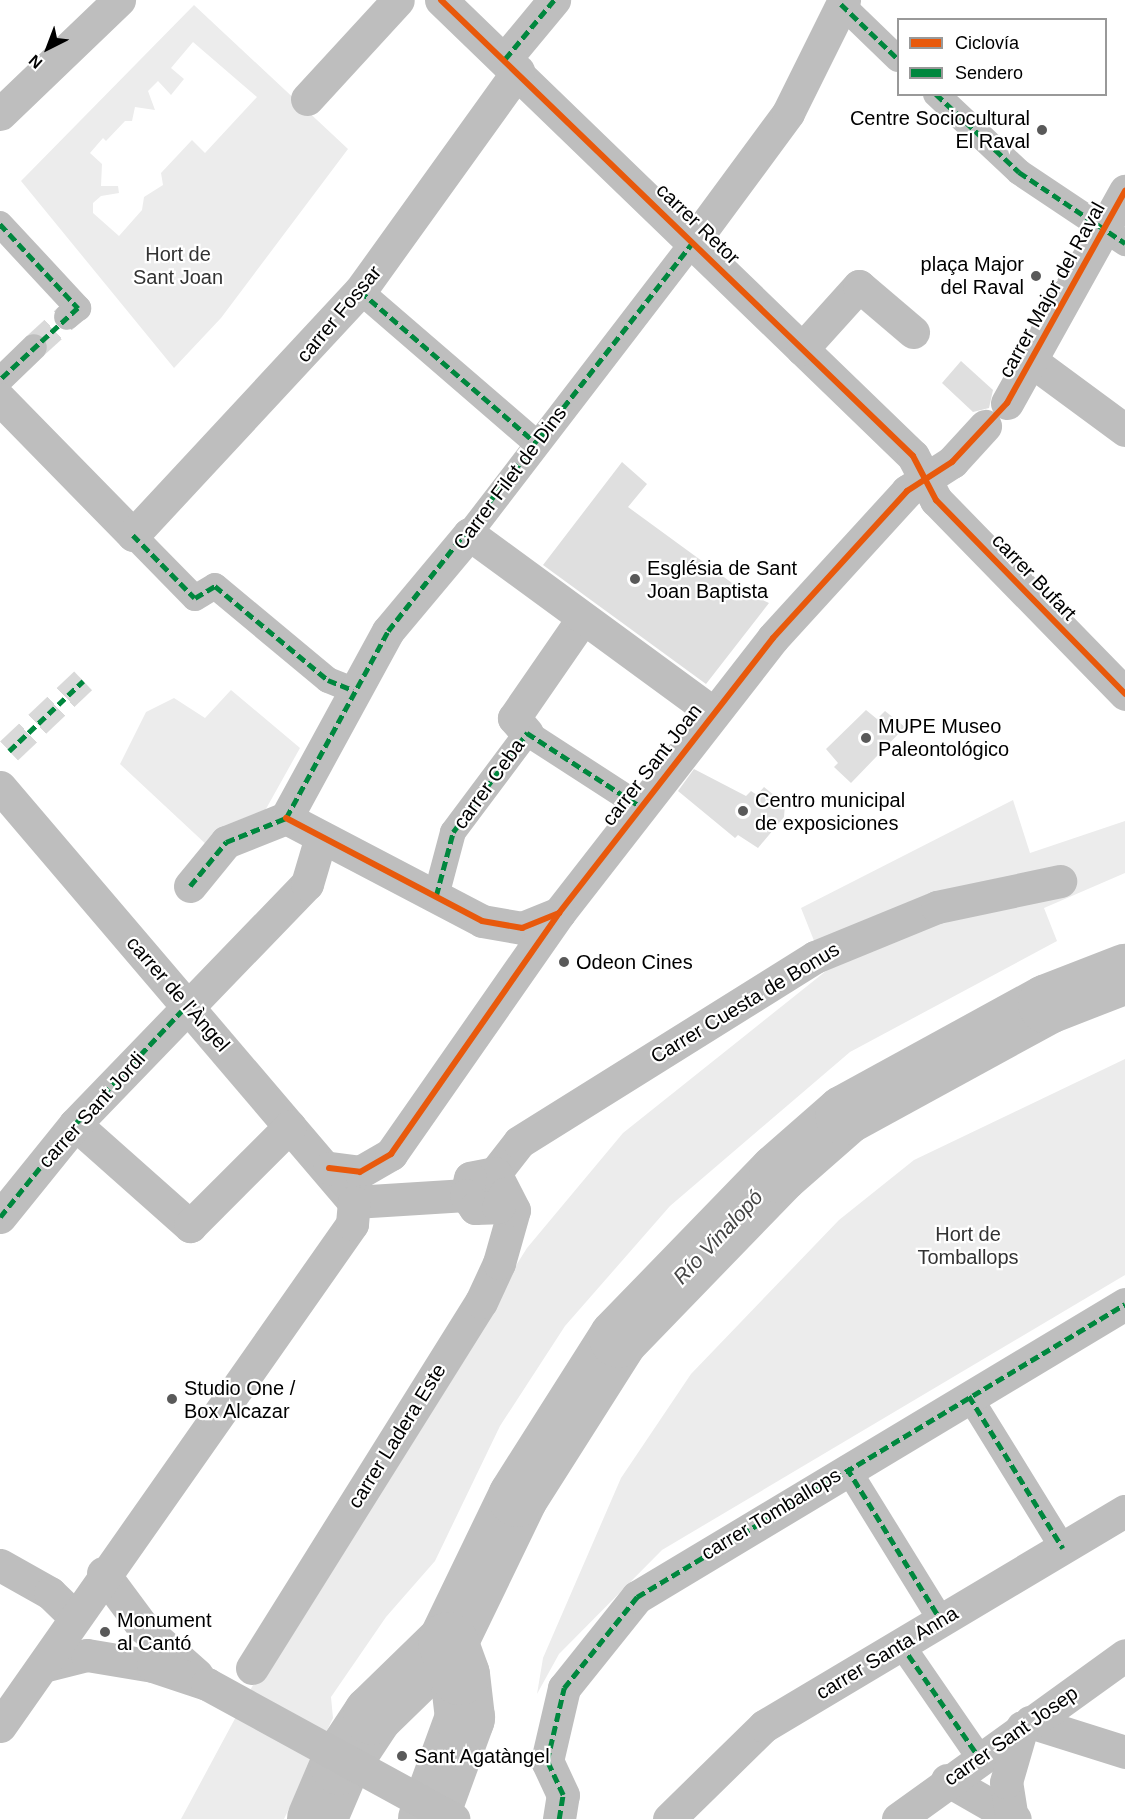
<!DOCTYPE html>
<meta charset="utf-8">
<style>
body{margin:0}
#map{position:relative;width:1125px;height:1819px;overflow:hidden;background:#fff;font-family:Arial,sans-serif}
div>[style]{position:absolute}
.green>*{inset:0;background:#ececec}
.river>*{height:60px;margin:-30px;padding:0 30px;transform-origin:30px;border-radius:30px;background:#bfbfbf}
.building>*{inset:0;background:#dfdfdf}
.pedestrian-tunnel>*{height:26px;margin-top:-13px;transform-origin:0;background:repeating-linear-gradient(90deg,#d9d9d9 0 26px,transparent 0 39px)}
.pedestrian>*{height:26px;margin:-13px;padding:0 13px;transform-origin:13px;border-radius:13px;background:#bebebe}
.minor>*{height:33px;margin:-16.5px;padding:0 16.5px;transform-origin:16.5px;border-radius:16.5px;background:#bebebe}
.quiet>*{height:4.5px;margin-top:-2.25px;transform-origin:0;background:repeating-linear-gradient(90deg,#00873e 0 9px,transparent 0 13.5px)}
.cycleway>*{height:6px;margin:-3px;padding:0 3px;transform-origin:3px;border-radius:3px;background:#e8590c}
.dots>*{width:16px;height:16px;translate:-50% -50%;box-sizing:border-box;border:3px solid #fff;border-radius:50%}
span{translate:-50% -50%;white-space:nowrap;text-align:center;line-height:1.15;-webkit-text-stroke:4.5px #fff;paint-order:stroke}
.poi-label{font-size:20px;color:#000}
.right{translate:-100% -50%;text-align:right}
.left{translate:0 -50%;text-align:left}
.street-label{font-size:20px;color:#000}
.park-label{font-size:20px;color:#333}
.water-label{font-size:21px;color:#444;font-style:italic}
.legend{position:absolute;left:897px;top:18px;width:210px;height:78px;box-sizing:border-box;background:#fff;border:2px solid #999;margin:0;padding:8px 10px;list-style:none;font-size:18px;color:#000}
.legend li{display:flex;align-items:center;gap:12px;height:30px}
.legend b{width:30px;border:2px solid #999}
.north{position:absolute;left:18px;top:18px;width:60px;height:60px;-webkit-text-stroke:4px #fff;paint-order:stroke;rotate:222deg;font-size:16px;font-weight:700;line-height:24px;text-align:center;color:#000}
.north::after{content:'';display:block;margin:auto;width:21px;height:27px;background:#000;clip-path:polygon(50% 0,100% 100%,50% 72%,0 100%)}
</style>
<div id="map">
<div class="green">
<i style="clip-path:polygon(evenodd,194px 5px,348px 149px,221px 318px,174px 368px,21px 181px,194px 5px,193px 42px,257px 97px,205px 153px,192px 140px,161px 173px,163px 185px,144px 197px,142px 210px,119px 236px,93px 213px,93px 203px,101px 196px,119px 193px,118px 186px,101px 186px,102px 164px,90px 153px,103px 138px,106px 141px,125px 121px,132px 121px,135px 107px,155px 110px,148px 91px,158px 81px,171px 95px,184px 79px,171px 68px,193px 42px)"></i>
<i style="clip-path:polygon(231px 690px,300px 748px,257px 825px,209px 847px,120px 764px,146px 712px,174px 698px,205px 718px)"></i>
<i style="clip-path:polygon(1013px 800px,1030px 853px,1125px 821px,1125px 873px,1044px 908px,1057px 941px,850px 1052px,670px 1206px,565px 1326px,500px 1426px,435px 1561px,386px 1617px,331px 1697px,333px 1718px,284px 1819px,181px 1819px,259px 1674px,527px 1248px,623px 1133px,826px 971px,801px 908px)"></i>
<i style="clip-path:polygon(1125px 1059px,1125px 1275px,662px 1550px,559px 1654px,537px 1694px,543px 1658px,621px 1478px,691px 1374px,839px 1220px,914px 1160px)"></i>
</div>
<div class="river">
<i style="left:317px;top:1819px;width:59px;rotate:-66.9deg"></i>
<i style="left:340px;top:1765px;width:60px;rotate:-56.6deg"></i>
<i style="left:373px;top:1715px;width:105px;rotate:-44.2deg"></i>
<i style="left:448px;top:1642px;width:161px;rotate:-64.2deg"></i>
<i style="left:518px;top:1497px;width:188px;rotate:-57.6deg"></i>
<i style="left:619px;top:1338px;width:230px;rotate:-45.9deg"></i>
<i style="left:779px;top:1173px;width:88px;rotate:-41.3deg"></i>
<i style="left:845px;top:1115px;width:231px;rotate:-28.7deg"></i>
<i style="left:1048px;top:1004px;width:83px;rotate:-21.3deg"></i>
<i style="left:428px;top:1819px;width:108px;rotate:-69.9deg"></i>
<i style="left:465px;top:1718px;width:43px;rotate:-96.6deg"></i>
<i style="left:460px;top:1675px;width:35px;rotate:-110deg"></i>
</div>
<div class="building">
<i style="clip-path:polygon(961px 361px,993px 390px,989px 408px,973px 412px,942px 383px)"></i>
<i style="clip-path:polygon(622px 462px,647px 484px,628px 507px,743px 591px,769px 603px,706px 684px,543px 565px)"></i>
<i style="clip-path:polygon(866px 710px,877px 719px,885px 711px,905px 727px,851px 783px,834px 767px,838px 763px,826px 749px)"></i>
<i style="clip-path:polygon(694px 769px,746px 796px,751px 791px,757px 795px,764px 787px,785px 804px,784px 817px,758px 848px,738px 835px,735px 838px,678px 791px)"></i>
</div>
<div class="pedestrian-tunnel">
<i style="left:34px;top:347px;width:45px;rotate:-42.3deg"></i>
<i style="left:9px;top:751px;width:102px;rotate:-43.4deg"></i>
</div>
<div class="pedestrian">
<i style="left:841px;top:4px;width:79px;rotate:44deg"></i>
<i style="left:936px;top:94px;width:114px;rotate:43.2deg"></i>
<i style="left:1019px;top:172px;width:128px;rotate:33.8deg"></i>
<i style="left:0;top:224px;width:115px;rotate:47.1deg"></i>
<i style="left:78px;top:308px;width:14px;rotate:141deg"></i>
<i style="left:360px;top:291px;width:234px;rotate:40.8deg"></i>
<i style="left:0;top:380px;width:47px;rotate:-44.1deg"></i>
<i style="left:469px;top:534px;width:368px;rotate:-52.5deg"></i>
<i style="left:133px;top:535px;width:88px;rotate:45.5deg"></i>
<i style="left:195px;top:598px;width:23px;rotate:-31deg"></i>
<i style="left:215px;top:586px;width:147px;rotate:39.8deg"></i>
<i style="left:328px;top:680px;width:27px;rotate:22deg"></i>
<i style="left:436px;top:896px;width:66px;rotate:-75.1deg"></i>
<i style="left:453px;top:832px;width:124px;rotate:-53.2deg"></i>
<i style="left:527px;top:733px;width:135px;rotate:32.9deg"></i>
<i style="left:969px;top:1396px;width:179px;rotate:58.3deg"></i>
<i style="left:847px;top:1468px;width:179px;rotate:58.3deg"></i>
<i style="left:901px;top:1644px;width:137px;rotate:55.4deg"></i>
</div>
<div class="minor">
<i style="left:441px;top:0;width:656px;rotate:44.01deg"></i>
<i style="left:913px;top:456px;width:50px;rotate:62.4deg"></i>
<i style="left:936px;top:500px;width:271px;rotate:45.7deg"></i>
<i style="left:505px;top:59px;width:77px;rotate:-50.3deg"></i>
<i style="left:307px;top:99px;width:134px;rotate:-47.4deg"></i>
<i style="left:0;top:114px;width:165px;rotate:-43.8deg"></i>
<i style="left:693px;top:242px;width:160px;rotate:-53.6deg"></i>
<i style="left:788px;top:113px;width:126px;rotate:-63.6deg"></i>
<i style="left:802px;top:349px;width:85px;rotate:-47.9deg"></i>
<i style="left:859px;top:286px;width:71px;rotate:40.4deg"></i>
<i style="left:1034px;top:363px;width:113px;rotate:36.4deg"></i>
<i style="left:0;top:399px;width:190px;rotate:45.6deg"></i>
<i style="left:133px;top:535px;width:333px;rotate:-47.1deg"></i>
<i style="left:360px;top:291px;width:271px;rotate:-54.3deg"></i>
<i style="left:1007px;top:403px;width:243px;rotate:-60.9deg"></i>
<i style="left:527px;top:733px;width:20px;rotate:-131deg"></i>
<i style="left:514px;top:718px;width:121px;rotate:-55.4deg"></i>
<i style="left:0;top:787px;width:545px;rotate:49.54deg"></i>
<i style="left:286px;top:818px;width:221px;rotate:27.7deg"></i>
<i style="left:482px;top:921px;width:41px;rotate:9.9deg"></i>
<i style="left:522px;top:928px;width:40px;rotate:-22deg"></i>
<i style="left:559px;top:913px;width:348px;rotate:-52.1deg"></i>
<i style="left:773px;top:638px;width:199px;rotate:-47.6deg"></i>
<i style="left:907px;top:491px;width:54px;rotate:-32.8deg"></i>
<i style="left:952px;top:462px;width:49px;rotate:-47.5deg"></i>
<i style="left:190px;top:886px;width:57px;rotate:-50.7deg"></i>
<i style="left:226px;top:842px;width:65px;rotate:-21.8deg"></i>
<i style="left:286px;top:818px;width:213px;rotate:-61.4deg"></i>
<i style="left:388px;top:631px;width:126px;rotate:-50.1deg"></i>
<i style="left:469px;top:534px;width:303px;rotate:36.2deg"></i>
<i style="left:75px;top:1124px;width:154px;rotate:41.6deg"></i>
<i style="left:190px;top:1226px;width:141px;rotate:-45deg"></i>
<i style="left:329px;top:1168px;width:31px;rotate:7deg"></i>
<i style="left:360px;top:1172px;width:36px;rotate:-30deg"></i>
<i style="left:391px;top:1154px;width:294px;rotate:-55.1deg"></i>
<i style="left:495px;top:1173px;width:39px;rotate:-52deg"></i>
<i style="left:519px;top:1142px;width:349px;rotate:-32deg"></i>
<i style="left:815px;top:957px;width:132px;rotate:-22.3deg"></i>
<i style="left:937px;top:907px;width:126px;rotate:-11.9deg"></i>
<i style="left:354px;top:1202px;width:112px;rotate:-3.6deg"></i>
<i style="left:0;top:1217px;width:119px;rotate:-51.1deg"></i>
<i style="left:75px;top:1124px;width:334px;rotate:-46deg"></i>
<i style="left:307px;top:884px;width:46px;rotate:-73.5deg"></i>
<i style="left:0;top:1565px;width:57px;rotate:29.2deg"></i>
<i style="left:50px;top:1593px;width:35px;rotate:44deg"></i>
<i style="left:103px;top:1573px;width:67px;rotate:53.5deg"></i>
<i style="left:143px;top:1627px;width:72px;rotate:41.6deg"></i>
<i style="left:43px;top:1666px;width:45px;rotate:-14deg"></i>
<i style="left:87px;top:1655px;width:67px;rotate:9.5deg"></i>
<i style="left:153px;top:1666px;width:57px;rotate:18.4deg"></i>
<i style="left:207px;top:1684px;width:281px;rotate:28.7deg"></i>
<i style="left:252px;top:1668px;width:432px;rotate:-58deg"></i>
<i style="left:481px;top:1302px;width:43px;rotate:-65.2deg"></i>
<i style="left:499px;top:1263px;width:55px;rotate:-74.2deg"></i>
<i style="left:514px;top:1210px;width:42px;rotate:-117.2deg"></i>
<i style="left:495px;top:1173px;width:25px;rotate:169deg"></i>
<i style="left:470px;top:1178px;width:17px;rotate:103deg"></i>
<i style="left:466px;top:1195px;width:16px;rotate:55deg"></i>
<i style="left:475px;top:1208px;width:23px;rotate:-2deg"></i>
<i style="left:498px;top:1207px;width:15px;rotate:-62deg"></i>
<i style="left:1030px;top:1722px;width:100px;rotate:17.5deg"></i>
<i style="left:0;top:1726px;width:613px;rotate:-54.96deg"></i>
<i style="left:352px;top:1224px;width:22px;rotate:-85deg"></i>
<i style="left:947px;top:1780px;width:78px;rotate:29.8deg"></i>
<i style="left:559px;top:1819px;width:24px;rotate:-81deg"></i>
<i style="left:563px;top:1795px;width:38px;rotate:-115deg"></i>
<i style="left:547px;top:1761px;width:75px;rotate:-76.9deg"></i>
<i style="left:564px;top:1688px;width:117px;rotate:-51.3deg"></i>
<i style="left:637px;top:1597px;width:569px;rotate:-30.98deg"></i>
<i style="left:669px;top:1819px;width:133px;rotate:-44.4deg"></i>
<i style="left:764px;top:1726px;width:420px;rotate:-30.8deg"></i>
<i style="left:898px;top:1819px;width:280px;rotate:-35.8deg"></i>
<i style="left:1012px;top:1819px;width:37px;rotate:-99deg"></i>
<i style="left:1006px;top:1782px;width:57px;rotate:-73.8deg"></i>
</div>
<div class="quiet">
<i style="left:841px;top:4px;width:79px;rotate:44deg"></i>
<i style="left:505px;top:59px;width:77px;rotate:-50.3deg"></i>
<i style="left:936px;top:94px;width:114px;rotate:43.2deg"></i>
<i style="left:1019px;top:172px;width:128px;rotate:33.8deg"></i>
<i style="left:0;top:224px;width:115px;rotate:47.1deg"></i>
<i style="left:78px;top:308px;width:106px;rotate:137.3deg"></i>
<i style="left:360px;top:291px;width:234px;rotate:40.8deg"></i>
<i style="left:133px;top:535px;width:88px;rotate:45.5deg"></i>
<i style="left:195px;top:598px;width:23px;rotate:-31deg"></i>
<i style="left:215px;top:586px;width:147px;rotate:39.8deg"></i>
<i style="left:328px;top:680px;width:27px;rotate:22deg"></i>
<i style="left:9px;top:751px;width:102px;rotate:-43.4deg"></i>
<i style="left:190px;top:886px;width:57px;rotate:-50.7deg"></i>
<i style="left:226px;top:842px;width:65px;rotate:-21.8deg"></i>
<i style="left:286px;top:818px;width:213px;rotate:-61.4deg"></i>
<i style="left:388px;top:631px;width:494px;rotate:-51.9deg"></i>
<i style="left:436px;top:896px;width:66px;rotate:-75.1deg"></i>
<i style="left:453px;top:832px;width:124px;rotate:-53.2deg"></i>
<i style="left:527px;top:733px;width:135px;rotate:32.9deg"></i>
<i style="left:0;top:1217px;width:119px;rotate:-51.1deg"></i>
<i style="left:75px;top:1124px;width:163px;rotate:-46.7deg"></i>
<i style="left:969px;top:1396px;width:179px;rotate:58.3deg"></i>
<i style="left:847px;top:1468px;width:179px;rotate:58.3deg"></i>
<i style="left:901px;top:1644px;width:137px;rotate:55.4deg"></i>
<i style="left:559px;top:1819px;width:24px;rotate:-81deg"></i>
<i style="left:563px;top:1795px;width:38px;rotate:-115deg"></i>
<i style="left:547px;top:1761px;width:75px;rotate:-76.9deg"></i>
<i style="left:564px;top:1688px;width:117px;rotate:-51.3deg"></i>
<i style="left:637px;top:1597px;width:569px;rotate:-30.98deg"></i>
</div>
<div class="cycleway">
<i style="left:441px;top:0;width:656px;rotate:44.01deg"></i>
<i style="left:913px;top:456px;width:50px;rotate:62.4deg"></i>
<i style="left:936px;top:500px;width:271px;rotate:45.7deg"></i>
<i style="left:286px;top:818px;width:221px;rotate:27.7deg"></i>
<i style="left:482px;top:921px;width:41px;rotate:9.9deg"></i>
<i style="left:522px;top:928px;width:40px;rotate:-22deg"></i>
<i style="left:559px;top:913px;width:348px;rotate:-52.1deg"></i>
<i style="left:773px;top:638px;width:199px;rotate:-47.6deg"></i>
<i style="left:907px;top:491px;width:54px;rotate:-32.8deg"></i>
<i style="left:952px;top:462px;width:81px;rotate:-47deg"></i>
<i style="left:1007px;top:403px;width:243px;rotate:-60.9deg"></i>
<i style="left:329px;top:1168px;width:31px;rotate:7deg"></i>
<i style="left:360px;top:1172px;width:36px;rotate:-30deg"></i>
<i style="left:391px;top:1154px;width:294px;rotate:-55.1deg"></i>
</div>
<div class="dots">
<i style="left:1042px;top:130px;background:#595959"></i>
<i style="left:1036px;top:276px;background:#595959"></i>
<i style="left:635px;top:579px;background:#595959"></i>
<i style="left:866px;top:738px;background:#595959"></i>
<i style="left:743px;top:811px;background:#595959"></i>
<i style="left:564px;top:962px;background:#595959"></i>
<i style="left:172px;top:1399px;background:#595959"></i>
<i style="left:105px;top:1632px;background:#595959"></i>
<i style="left:402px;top:1756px;background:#595959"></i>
</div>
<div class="poi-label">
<span class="right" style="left:1030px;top:130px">Centre Sociocultural<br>El Raval</span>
<span class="right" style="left:1024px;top:276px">plaça Major<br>del Raval</span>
<span class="left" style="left:647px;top:580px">Església de Sant<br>Joan Baptista</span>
<span class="left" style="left:878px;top:738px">MUPE Museo<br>Paleontológico</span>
<span class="left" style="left:755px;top:812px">Centro municipal<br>de exposiciones</span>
<span class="left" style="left:576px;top:962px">Odeon Cines</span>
<span class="left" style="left:184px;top:1400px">Studio One /<br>Box Alcazar</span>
<span class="left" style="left:117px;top:1632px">Monument<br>al Cantó</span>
<span class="left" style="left:414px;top:1756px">Sant Agatàngel</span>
</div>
<div class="street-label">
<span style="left:698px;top:224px;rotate:44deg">carrer Retor</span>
<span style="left:1052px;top:290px;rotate:-61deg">carrer Major del Raval</span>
<span style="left:339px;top:314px;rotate:-50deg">carrer Fossar</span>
<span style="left:510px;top:478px;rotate:-53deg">Carrer Filet de Dins</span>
<span style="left:1034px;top:577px;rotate:46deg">carrer Bufart</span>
<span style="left:652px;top:765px;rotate:-52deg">carrer Sant Joan</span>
<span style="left:489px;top:784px;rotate:-54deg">carrer Ceba</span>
<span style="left:178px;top:994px;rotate:49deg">carrer de l'Àngel</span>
<span style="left:745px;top:1003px;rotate:-31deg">Carrer Cuesta de Bonus</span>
<span style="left:92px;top:1110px;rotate:-48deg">carrer Sant Jordi</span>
<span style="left:397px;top:1436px;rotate:-58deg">carrer Ladera Este</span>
<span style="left:771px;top:1514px;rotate:-31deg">carrer Tomballops</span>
<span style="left:887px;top:1653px;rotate:-31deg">carrer Santa Anna</span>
<span style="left:1011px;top:1736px;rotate:-35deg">carrer Sant Josep</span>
</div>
<div class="park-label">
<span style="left:178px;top:266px">Hort de<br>Sant Joan</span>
<span style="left:968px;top:1246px">Hort de<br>Tomballops</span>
</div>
<div class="water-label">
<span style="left:718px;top:1237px;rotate:-47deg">Río Vinalopó</span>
</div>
<ul class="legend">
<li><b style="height:8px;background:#e8590c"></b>Ciclovía</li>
<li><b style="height:8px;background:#00873e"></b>Sendero</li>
</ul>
<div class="north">N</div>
</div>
